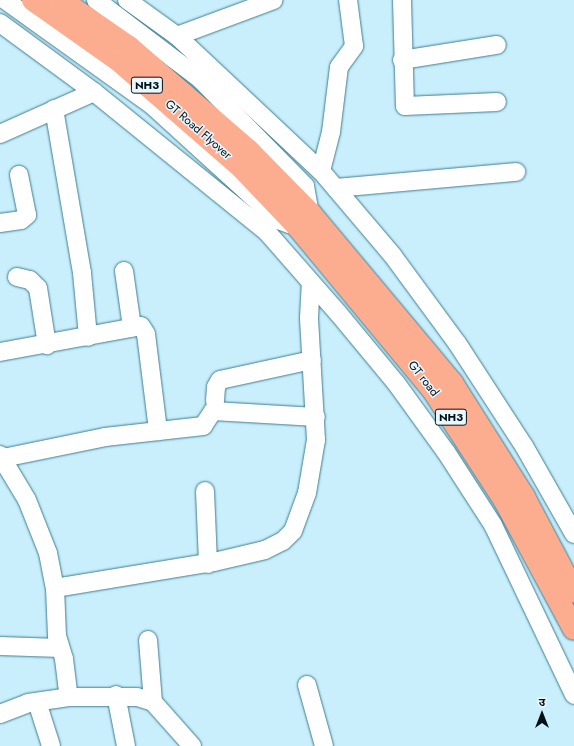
<!DOCTYPE html>
<meta charset="utf-8">
<style>
body{margin:0}
#map{position:relative;width:574px;height:746px;overflow:hidden;background:#c9effc;font-family:Jost,"Noto Sans Devanagari",sans-serif}
div>[style]{position:absolute}
.roads{filter:drop-shadow(0 0 1px #3d7d91) drop-shadow(0 0 1px #3d7d91)}
.minor>*{height:18px;margin:-9px;padding:0 9px;transform-origin:9px;border-radius:9px;background:#fff}
.highway>*{height:22px;margin:-11px;padding:0 11px;transform-origin:11px;border-radius:11px;background:#fcad90}
span{translate:-50% -50%;white-space:nowrap;text-align:center;line-height:1.15;-webkit-text-stroke:3px #ebf7fc;paint-order:stroke}
.shield-label span{padding:1px 3px;background:#ebf7fc;border:1px solid;border-radius:3px;-webkit-text-stroke-width:0}
.shield-label{font-size:11px;color:#001018;font-weight:700}
.street-label{font-size:12px;color:#001018}
.north{position:absolute;left:522px;top:694px;width:40px;height:40px;-webkit-text-stroke:3px #ebf7fc;paint-order:stroke;rotate:0deg;font-size:11px;font-weight:700;line-height:16px;text-align:center;color:#001018}
.north::after{content:'';display:block;margin:auto;width:14px;height:18px;background:#001018;clip-path:polygon(50% 0,100% 100%,50% 72%,0 100%)}
</style>
<div id="map">
<div class="roads">
<div class="minor">
<i style="left:5px;top:0;width:182px;rotate:35.6deg"></i>
<i style="left:153px;top:106px;width:169px;rotate:42.4deg"></i>
<i style="left:278px;top:220px;width:12px;rotate:20deg"></i>
<i style="left:96px;top:0;width:131px;rotate:37.2deg"></i>
<i style="left:200px;top:79px;width:150px;rotate:45.5deg"></i>
<i style="left:305px;top:186px;width:27px;rotate:80deg"></i>
<i style="left:127px;top:0;width:62px;rotate:35.8deg"></i>
<i style="left:177px;top:36px;width:197px;rotate:43.2deg"></i>
<i style="left:321px;top:171px;width:111px;rotate:49.7deg"></i>
<i style="left:393px;top:256px;width:108px;rotate:53.7deg"></i>
<i style="left:457px;top:343px;width:123px;rotate:57deg"></i>
<i style="left:524px;top:446px;width:101px;rotate:60.4deg"></i>
<i style="left:402px;top:0;width:106px;rotate:88.4deg"></i>
<i style="left:405px;top:106px;width:92px;rotate:-2.5deg"></i>
<i style="left:0;top:23px;width:117px;rotate:36.3deg"></i>
<i style="left:94px;top:92px;width:223px;rotate:39deg"></i>
<i style="left:267px;top:232px;width:108px;rotate:48.8deg"></i>
<i style="left:338px;top:313px;width:91px;rotate:50.4deg"></i>
<i style="left:396px;top:383px;width:85px;rotate:54.1deg"></i>
<i style="left:446px;top:452px;width:87px;rotate:57.2deg"></i>
<i style="left:493px;top:525px;width:188px;rotate:64.5deg"></i>
<i style="left:177px;top:36px;width:103px;rotate:-20.4deg"></i>
<i style="left:402px;top:60px;width:96px;rotate:-9deg"></i>
<i style="left:54px;top:109px;width:166px;rotate:80.3deg"></i>
<i style="left:82px;top:273px;width:64px;rotate:84.6deg"></i>
<i style="left:0;top:134px;width:103px;rotate:-24.1deg"></i>
<i style="left:321px;top:171px;width:40px;rotate:-75.6deg"></i>
<i style="left:331px;top:132px;width:65px;rotate:-83deg"></i>
<i style="left:339px;top:67px;width:26px;rotate:-54deg"></i>
<i style="left:354px;top:46px;width:46px;rotate:-97.4deg"></i>
<i style="left:336px;top:188px;width:181px;rotate:-5.1deg"></i>
<i style="left:0;top:223px;width:21px;rotate:-8deg"></i>
<i style="left:21px;top:220px;width:8px;rotate:-40deg"></i>
<i style="left:27px;top:215px;width:41px;rotate:-101.3deg"></i>
<i style="left:124px;top:271px;width:57px;rotate:81.9deg"></i>
<i style="left:17px;top:277px;width:13px;rotate:13deg"></i>
<i style="left:30px;top:280px;width:11px;rotate:45deg"></i>
<i style="left:38px;top:288px;width:58px;rotate:81deg"></i>
<i style="left:0;top:352px;width:143px;rotate:-10.4deg"></i>
<i style="left:141px;top:326px;width:9px;rotate:58deg"></i>
<i style="left:146px;top:334px;width:98px;rotate:82.9deg"></i>
<i style="left:215px;top:401px;width:14px;rotate:-86deg"></i>
<i style="left:216px;top:387px;width:8px;rotate:-60deg"></i>
<i style="left:220px;top:380px;width:94px;rotate:-12.3deg"></i>
<i style="left:0;top:455px;width:52px;rotate:59deg"></i>
<i style="left:27px;top:500px;width:57px;rotate:68.4deg"></i>
<i style="left:48px;top:553px;width:36px;rotate:79deg"></i>
<i style="left:55px;top:588px;width:48px;rotate:87.6deg"></i>
<i style="left:57px;top:636px;width:24px;rotate:73deg"></i>
<i style="left:64px;top:659px;width:38px;rotate:83deg"></i>
<i style="left:3px;top:458px;width:104px;rotate:-11.6deg"></i>
<i style="left:105px;top:437px;width:99px;rotate:-6.4deg"></i>
<i style="left:203px;top:426px;width:18px;rotate:-56deg"></i>
<i style="left:213px;top:411px;width:103px;rotate:3.3deg"></i>
<i style="left:205px;top:491px;width:73px;rotate:87.6deg"></i>
<i style="left:55px;top:588px;width:161px;rotate:-9.3deg"></i>
<i style="left:214px;top:562px;width:52px;rotate:-13.2deg"></i>
<i style="left:265px;top:550px;width:20px;rotate:-27deg"></i>
<i style="left:283px;top:541px;width:14px;rotate:-45deg"></i>
<i style="left:293px;top:531px;width:40px;rotate:-69.8deg"></i>
<i style="left:307px;top:493px;width:54px;rotate:-80.4deg"></i>
<i style="left:316px;top:440px;width:122px;rotate:-93.3deg"></i>
<i style="left:309px;top:318px;width:33px;rotate:-87deg"></i>
<i style="left:148px;top:640px;width:62px;rotate:85.4deg"></i>
<i style="left:0;top:646px;width:60px;rotate:1.9deg"></i>
<i style="left:307px;top:685px;width:63px;rotate:74.4deg"></i>
<i style="left:116px;top:695px;width:52px;rotate:78.9deg"></i>
<i style="left:37px;top:702px;width:46px;rotate:72.3deg"></i>
<i style="left:0;top:714px;width:30px;rotate:-21deg"></i>
<i style="left:28px;top:703px;width:41px;rotate:-8.3deg"></i>
<i style="left:69px;top:697px;width:68px"></i>
<i style="left:137px;top:697px;width:17px;rotate:17deg"></i>
<i style="left:153px;top:702px;width:59px;rotate:48.4deg"></i>
</div>
<div class="highway">
<i style="left:33px;top:0;width:104px;rotate:35.2deg"></i>
<i style="left:118px;top:60px;width:160px;rotate:41deg"></i>
<i style="left:239px;top:165px;width:86px;rotate:46.4deg"></i>
<i style="left:298px;top:227px;width:212px;rotate:50.4deg"></i>
<i style="left:433px;top:390px;width:132px;rotate:57deg"></i>
<i style="left:505px;top:501px;width:145px;rotate:61.7deg"></i>
<i style="left:61px;top:0;width:83px;rotate:34.7deg"></i>
<i style="left:129px;top:47px;width:159px;rotate:40.9deg"></i>
<i style="left:249px;top:151px;width:87px;rotate:45.5deg"></i>
<i style="left:310px;top:213px;width:222px;rotate:50.1deg"></i>
<i style="left:452px;top:383px;width:135px;rotate:57.7deg"></i>
<i style="left:524px;top:497px;width:107px;rotate:62.2deg"></i>
</div>
</div>
<div class="shield-label">
<span style="left:147px;top:85px">NH3</span>
<span style="left:451px;top:417px">NH3</span>
</div>
<div class="street-label">
<span style="left:198px;top:130px;rotate:41deg">GT Road Flyover</span>
<span style="left:423px;top:379px;rotate:52deg">GT road</span>
</div>
<div class="north">उ</div>
</div>
